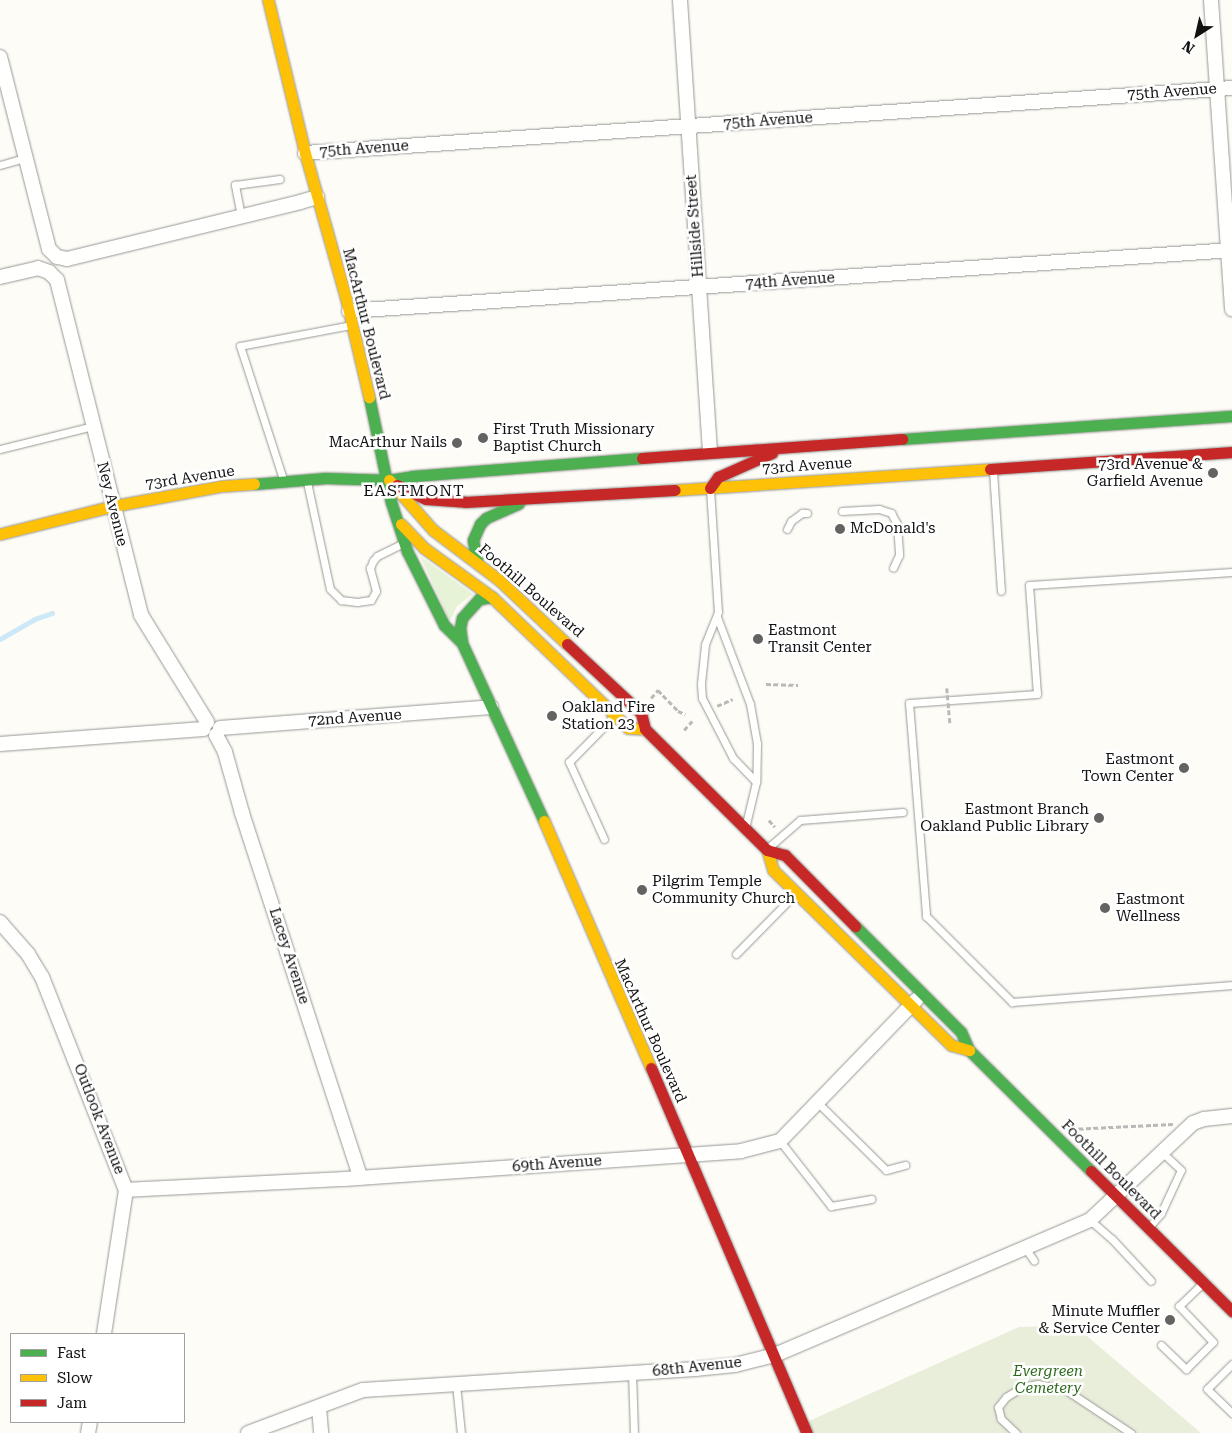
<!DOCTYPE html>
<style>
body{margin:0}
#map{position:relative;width:1232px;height:1433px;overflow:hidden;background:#fdfcf7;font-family:"Roboto Serif",serif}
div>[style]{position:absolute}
.green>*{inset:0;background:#e7f3d7}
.cemetery>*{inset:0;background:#e9eedb}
.stream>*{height:4.5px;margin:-2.25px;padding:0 2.25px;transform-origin:2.25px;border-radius:2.25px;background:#cde8f7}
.path>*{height:2.5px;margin-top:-1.25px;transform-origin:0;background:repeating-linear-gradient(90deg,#b9b9b8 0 5px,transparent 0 7.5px)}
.roads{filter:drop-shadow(0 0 1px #979795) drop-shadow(0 0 1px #979795)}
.lane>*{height:7px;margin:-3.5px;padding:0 3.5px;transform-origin:3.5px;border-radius:3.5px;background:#fffffe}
.street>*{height:14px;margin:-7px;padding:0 7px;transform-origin:7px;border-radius:7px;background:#fffffe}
.fast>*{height:11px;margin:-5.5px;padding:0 5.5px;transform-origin:5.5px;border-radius:5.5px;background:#4caf50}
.slow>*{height:11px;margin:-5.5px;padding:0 5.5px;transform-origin:5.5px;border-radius:5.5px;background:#ffc107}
.jam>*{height:11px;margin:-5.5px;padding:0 5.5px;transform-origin:5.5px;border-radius:5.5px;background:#c62828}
.path-bridge>*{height:2.5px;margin-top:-1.25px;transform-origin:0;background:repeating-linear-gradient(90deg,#b9b9b8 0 5px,transparent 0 7.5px)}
.dots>*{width:14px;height:14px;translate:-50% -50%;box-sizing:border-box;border:2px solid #fff;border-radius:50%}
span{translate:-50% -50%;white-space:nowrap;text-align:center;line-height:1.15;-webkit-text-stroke:5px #fff;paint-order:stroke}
.street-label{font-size:15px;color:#111}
.poi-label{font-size:15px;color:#111}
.left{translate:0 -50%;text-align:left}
.right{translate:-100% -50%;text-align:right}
.park-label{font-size:15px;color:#2f6b1f;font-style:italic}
.neighbourhood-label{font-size:16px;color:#111;letter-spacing:1px}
.legend{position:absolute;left:10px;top:1333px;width:175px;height:90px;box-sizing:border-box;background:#fff;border:1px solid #a0a0a0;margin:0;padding:6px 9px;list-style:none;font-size:15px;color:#111}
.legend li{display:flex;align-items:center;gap:10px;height:25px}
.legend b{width:25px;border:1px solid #a0a0a0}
.north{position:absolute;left:1172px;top:10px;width:50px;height:50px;-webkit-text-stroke:4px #fff;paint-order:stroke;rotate:215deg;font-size:14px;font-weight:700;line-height:20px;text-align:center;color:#111}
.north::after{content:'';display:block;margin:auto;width:18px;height:22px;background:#111;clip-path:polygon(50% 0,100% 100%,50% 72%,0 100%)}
</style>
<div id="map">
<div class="green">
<i style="clip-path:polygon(420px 556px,473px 594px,457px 606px,450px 621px)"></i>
</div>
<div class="cemetery">
<i style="clip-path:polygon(1051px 1326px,1081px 1331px,1201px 1433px,813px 1433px,809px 1421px,1019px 1327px)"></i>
</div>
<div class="stream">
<i style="left:0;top:639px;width:40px;rotate:-29.7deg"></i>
<i style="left:35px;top:619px;width:18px;rotate:-19deg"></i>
</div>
<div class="path">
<i style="left:766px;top:684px;width:32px;rotate:2deg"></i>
<i style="left:651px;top:698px;width:11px;rotate:-49deg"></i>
<i style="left:658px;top:690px;width:29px;rotate:46deg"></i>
<i style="left:678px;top:711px;width:8px;rotate:23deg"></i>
<i style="left:717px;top:706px;width:17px;rotate:-24deg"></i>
<i style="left:684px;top:730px;width:12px;rotate:-48deg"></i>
<i style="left:769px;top:820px;width:9px;rotate:49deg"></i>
<i style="left:1071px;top:1129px;width:102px;rotate:-2.8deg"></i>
</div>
<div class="roads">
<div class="lane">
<i style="left:0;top:165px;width:26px;rotate:-16deg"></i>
<i style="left:241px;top:216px;width:32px;rotate:-101deg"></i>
<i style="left:235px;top:185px;width:45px;rotate:-7.6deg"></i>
<i style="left:0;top:449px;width:96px;rotate:-13.9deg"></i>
<i style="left:993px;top:471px;width:120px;rotate:86.2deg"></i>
<i style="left:283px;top:479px;width:140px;rotate:-107.9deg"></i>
<i style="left:240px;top:346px;width:113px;rotate:-10.7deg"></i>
<i style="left:307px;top:482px;width:109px;rotate:77.9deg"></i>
<i style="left:330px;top:589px;width:16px;rotate:45deg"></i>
<i style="left:341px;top:600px;width:16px;rotate:7deg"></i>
<i style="left:357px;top:602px;width:14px;rotate:-8deg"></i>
<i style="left:371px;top:600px;width:10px;rotate:-61deg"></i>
<i style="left:376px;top:591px;width:24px;rotate:-105deg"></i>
<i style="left:370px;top:568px;width:8px;rotate:-67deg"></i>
<i style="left:373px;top:561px;width:6px;rotate:-51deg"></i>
<i style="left:377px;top:556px;width:28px;rotate:-26deg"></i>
<i style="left:710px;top:489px;width:123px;rotate:86.3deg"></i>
<i style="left:718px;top:612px;width:35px;rotate:112deg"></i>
<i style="left:705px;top:645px;width:39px;rotate:96deg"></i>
<i style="left:701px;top:684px;width:14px;rotate:86deg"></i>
<i style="left:702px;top:698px;width:68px;rotate:62.7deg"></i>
<i style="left:733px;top:758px;width:33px;rotate:46deg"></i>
<i style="left:842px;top:511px;width:37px;rotate:-3deg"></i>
<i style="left:879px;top:509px;width:13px;rotate:18deg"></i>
<i style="left:891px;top:513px;width:13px;rotate:61deg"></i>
<i style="left:897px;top:524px;width:31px;rotate:86deg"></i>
<i style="left:899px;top:555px;width:14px;rotate:115deg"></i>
<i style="left:787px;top:529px;width:9px;rotate:-63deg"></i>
<i style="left:791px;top:521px;width:14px;rotate:-36deg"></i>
<i style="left:802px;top:513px;width:5px"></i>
<i style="left:1232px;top:572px;width:203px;rotate:176.3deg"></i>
<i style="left:1029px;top:585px;width:109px;rotate:85.8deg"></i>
<i style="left:1037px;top:694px;width:128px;rotate:176deg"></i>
<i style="left:909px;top:703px;width:214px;rotate:85.4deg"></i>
<i style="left:926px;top:916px;width:122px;rotate:45deg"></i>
<i style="left:1012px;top:1002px;width:221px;rotate:-4.4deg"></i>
<i style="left:717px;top:617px;width:93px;rotate:69.2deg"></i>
<i style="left:750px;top:704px;width:40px;rotate:80deg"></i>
<i style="left:757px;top:743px;width:39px;rotate:91deg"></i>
<i style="left:756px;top:782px;width:43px;rotate:103.4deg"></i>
<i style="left:604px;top:839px;width:85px;rotate:-114.4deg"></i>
<i style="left:569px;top:762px;width:63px;rotate:-45.6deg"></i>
<i style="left:769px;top:847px;width:41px;rotate:-41.1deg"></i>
<i style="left:800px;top:820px;width:103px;rotate:-4.4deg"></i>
<i style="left:736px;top:954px;width:86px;rotate:-45.5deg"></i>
<i style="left:816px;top:1101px;width:98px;rotate:44.6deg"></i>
<i style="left:886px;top:1170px;width:20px;rotate:-15deg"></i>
<i style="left:780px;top:1141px;width:83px;rotate:51.9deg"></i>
<i style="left:831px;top:1206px;width:41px;rotate:-9.9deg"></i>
<i style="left:1090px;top:1220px;width:29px;rotate:41deg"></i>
<i style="left:1112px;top:1239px;width:57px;rotate:47.1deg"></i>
<i style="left:1149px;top:1227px;width:18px;rotate:-49deg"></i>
<i style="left:1161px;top:1213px;width:47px;rotate:-65.1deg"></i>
<i style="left:1181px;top:1170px;width:26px;rotate:-137deg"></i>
<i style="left:1026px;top:1249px;width:14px;rotate:56deg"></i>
<i style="left:1161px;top:1345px;width:35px;rotate:44deg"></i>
<i style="left:1186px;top:1369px;width:38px;rotate:-45deg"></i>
<i style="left:1213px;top:1342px;width:50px;rotate:-133.4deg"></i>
<i style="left:1179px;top:1306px;width:33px;rotate:-44deg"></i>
<i style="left:1232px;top:1364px;width:35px;rotate:135deg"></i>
<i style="left:1207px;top:1389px;width:35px;rotate:44deg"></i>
<i style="left:632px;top:1373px;width:60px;rotate:88.1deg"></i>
<i style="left:456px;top:1384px;width:49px;rotate:84.2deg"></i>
<i style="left:1016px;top:1433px;width:21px;rotate:-137deg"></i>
<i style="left:1001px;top:1419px;width:12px;rotate:-104deg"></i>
<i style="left:998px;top:1407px;width:13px;rotate:-51deg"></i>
<i style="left:1006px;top:1397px;width:19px;rotate:-32deg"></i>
<i style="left:1022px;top:1387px;width:16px;rotate:-11deg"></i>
<i style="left:1038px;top:1384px;width:29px;rotate:12deg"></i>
<i style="left:1066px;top:1390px;width:78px;rotate:33.5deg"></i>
</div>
<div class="street">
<i style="left:680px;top:0;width:453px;rotate:86.2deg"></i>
<i style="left:1211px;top:0;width:310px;rotate:86.1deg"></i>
<i style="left:0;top:57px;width:198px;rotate:75.7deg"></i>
<i style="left:49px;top:249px;width:11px;rotate:45deg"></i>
<i style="left:57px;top:257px;width:10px;rotate:11deg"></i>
<i style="left:67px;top:259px;width:240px;rotate:-13.7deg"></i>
<i style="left:300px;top:202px;width:18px;rotate:-16deg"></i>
<i style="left:305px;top:153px;width:929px;rotate:-4.01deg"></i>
<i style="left:0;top:277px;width:39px;rotate:-13deg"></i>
<i style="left:38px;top:268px;width:12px;rotate:20deg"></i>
<i style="left:49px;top:272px;width:11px;rotate:45deg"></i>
<i style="left:57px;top:280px;width:345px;rotate:75.9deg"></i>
<i style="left:141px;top:615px;width:126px;rotate:58.3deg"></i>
<i style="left:349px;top:311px;width:885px;rotate:-3.95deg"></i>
<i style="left:220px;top:728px;width:272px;rotate:-4.4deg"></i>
<i style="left:216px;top:735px;width:19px;rotate:62deg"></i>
<i style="left:225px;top:752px;width:63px;rotate:74.4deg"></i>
<i style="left:242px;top:813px;width:383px;rotate:72deg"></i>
<i style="left:0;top:744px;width:204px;rotate:-4.2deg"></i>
<i style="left:0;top:922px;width:43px;rotate:48.8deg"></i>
<i style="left:28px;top:954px;width:27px;rotate:59deg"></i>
<i style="left:42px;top:977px;width:229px;rotate:68.5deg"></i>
<i style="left:126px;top:1190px;width:146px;rotate:98.7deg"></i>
<i style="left:126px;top:1190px;width:218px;rotate:-2.9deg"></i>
<i style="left:344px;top:1179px;width:398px;rotate:-4deg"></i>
<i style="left:741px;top:1151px;width:40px;rotate:-14.4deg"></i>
<i style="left:780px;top:1141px;width:196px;rotate:-46deg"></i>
<i style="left:319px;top:1408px;width:25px;rotate:85deg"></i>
<i style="left:88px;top:1433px;width:11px;rotate:-80deg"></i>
<i style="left:248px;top:1433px;width:123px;rotate:-20.5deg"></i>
<i style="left:363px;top:1390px;width:333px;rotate:-3.6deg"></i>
<i style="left:695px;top:1369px;width:40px;rotate:-5.7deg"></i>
<i style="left:735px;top:1365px;width:41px;rotate:-14deg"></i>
<i style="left:775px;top:1355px;width:343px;rotate:-23.2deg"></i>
<i style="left:1090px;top:1220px;width:141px;rotate:-43.3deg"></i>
<i style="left:1193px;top:1123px;width:12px;rotate:-20deg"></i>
<i style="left:1204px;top:1119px;width:28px;rotate:-6deg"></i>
</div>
<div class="fast">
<i style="left:369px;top:397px;width:107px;rotate:78.2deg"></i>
<i style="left:391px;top:502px;width:52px;rotate:71.9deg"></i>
<i style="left:407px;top:551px;width:83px;rotate:63.4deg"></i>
<i style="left:444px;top:625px;width:25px;rotate:45deg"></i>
<i style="left:902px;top:439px;width:331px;rotate:-4deg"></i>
<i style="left:254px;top:484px;width:72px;rotate:-4.8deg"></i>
<i style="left:326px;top:478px;width:63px;rotate:1.8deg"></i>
<i style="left:389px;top:480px;width:24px;rotate:-9deg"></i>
<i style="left:413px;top:476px;width:230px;rotate:-4.5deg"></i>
<i style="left:477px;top:561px;width:21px;rotate:-101deg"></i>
<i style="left:473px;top:540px;width:17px;rotate:-66deg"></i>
<i style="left:480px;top:524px;width:8px;rotate:-45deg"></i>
<i style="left:486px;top:518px;width:36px;rotate:-24deg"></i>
<i style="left:492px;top:597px;width:13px;rotate:171deg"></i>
<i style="left:479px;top:599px;width:25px;rotate:132deg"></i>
<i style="left:462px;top:618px;width:10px;rotate:101deg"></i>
<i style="left:460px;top:628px;width:15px;rotate:82deg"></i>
<i style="left:462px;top:643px;width:196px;rotate:65.3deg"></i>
<i style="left:855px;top:926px;width:150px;rotate:45deg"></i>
<i style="left:961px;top:1032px;width:20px;rotate:66deg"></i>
<i style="left:969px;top:1050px;width:172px;rotate:44.8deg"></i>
</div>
<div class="slow">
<i style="left:268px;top:0;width:157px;rotate:76.4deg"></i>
<i style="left:305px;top:153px;width:152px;rotate:74.3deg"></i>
<i style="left:346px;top:299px;width:101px;rotate:76.8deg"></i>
<i style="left:389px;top:480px;width:67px;rotate:48.7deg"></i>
<i style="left:433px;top:530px;width:83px;rotate:37.1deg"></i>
<i style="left:499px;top:580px;width:93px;rotate:43.3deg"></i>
<i style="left:675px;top:490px;width:316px;rotate:-3.8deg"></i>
<i style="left:401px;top:524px;width:33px;rotate:46deg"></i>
<i style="left:424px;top:548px;width:84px;rotate:35.8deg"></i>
<i style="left:492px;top:597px;width:189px;rotate:43.9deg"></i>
<i style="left:628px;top:728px;width:17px;rotate:3deg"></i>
<i style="left:0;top:534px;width:116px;rotate:-13.9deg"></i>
<i style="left:113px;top:506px;width:111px;rotate:-10.4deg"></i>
<i style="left:222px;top:486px;width:32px;rotate:-4deg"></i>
<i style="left:544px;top:821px;width:269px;rotate:66.6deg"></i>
<i style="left:767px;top:850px;width:21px;rotate:73deg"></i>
<i style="left:773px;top:870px;width:250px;rotate:44.5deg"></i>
<i style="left:951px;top:1045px;width:19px;rotate:16deg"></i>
</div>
<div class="jam">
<i style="left:642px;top:458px;width:261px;rotate:-4.2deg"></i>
<i style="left:990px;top:469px;width:243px;rotate:-4deg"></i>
<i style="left:397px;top:485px;width:32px;rotate:26deg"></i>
<i style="left:426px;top:499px;width:39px;rotate:4deg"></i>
<i style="left:465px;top:502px;width:210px;rotate:-3.3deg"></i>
<i style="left:710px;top:488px;width:14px;rotate:-54deg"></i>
<i style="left:718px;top:477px;width:59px;rotate:-24deg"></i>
<i style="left:567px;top:644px;width:101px;rotate:43deg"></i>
<i style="left:641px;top:713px;width:16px;rotate:76deg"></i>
<i style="left:645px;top:729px;width:172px;rotate:44.8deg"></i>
<i style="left:767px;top:850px;width:19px;rotate:16deg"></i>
<i style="left:785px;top:855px;width:100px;rotate:45.4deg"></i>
<i style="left:651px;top:1068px;width:397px;rotate:66.9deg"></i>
<i style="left:1091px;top:1171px;width:199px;rotate:44.8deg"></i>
</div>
</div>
<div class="path-bridge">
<i style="left:947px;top:688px;width:37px;rotate:85deg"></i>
</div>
<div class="dots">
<i style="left:483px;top:438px;background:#646362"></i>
<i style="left:457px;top:443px;background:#646362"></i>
<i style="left:1213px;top:473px;background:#646362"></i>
<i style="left:840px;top:529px;background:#646362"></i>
<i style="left:758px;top:639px;background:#646362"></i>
<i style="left:552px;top:716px;background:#646362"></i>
<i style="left:1184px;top:768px;background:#646362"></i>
<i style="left:1099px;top:818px;background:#646362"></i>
<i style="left:642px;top:890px;background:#646362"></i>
<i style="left:1105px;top:908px;background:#646362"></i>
<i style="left:1170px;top:1320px;background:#646362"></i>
</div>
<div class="street-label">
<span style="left:1172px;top:92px;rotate:-4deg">75th Avenue</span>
<span style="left:768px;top:121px;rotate:-4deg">75th Avenue</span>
<span style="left:364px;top:149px;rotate:-4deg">75th Avenue</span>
<span style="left:695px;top:226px;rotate:-94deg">Hillside Street</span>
<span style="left:790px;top:281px;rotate:-4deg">74th Avenue</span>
<span style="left:366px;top:324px;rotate:76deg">MacArthur Boulevard</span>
<span style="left:807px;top:466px;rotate:-4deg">73rd Avenue</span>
<span style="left:190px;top:478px;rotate:-9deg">73rd Avenue</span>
<span style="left:112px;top:504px;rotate:76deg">Ney Avenue</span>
<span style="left:531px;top:591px;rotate:41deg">Foothill Boulevard</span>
<span style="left:355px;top:718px;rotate:-4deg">72nd Avenue</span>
<span style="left:289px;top:956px;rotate:72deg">Lacey Avenue</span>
<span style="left:650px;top:1031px;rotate:66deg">MacArthur Boulevard</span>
<span style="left:99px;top:1119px;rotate:69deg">Outlook Avenue</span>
<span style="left:557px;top:1164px;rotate:-4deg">69th Avenue</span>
<span style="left:1111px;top:1170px;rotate:45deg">Foothill Boulevard</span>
<span style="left:697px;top:1367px;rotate:-6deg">68th Avenue</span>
</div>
<div class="poi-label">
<span class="left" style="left:493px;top:438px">First Truth Missionary<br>Baptist Church</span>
<span class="right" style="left:447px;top:443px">MacArthur Nails</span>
<span class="right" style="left:1203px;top:473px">73rd Avenue &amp;<br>Garfield Avenue</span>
<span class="left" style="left:850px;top:529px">McDonald's</span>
<span class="left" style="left:768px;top:639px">Eastmont<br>Transit Center</span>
<span class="left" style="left:562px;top:716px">Oakland Fire<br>Station 23</span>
<span class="right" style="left:1174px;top:768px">Eastmont<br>Town Center</span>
<span class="right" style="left:1089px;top:818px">Eastmont Branch<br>Oakland Public Library</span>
<span class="left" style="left:652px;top:890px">Pilgrim Temple<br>Community Church</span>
<span class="left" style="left:1116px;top:908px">Eastmont<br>Wellness</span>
<span class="right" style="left:1160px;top:1320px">Minute Muffler<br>&amp; Service Center</span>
</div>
<div class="park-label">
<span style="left:1048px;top:1380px">Evergreen<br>Cemetery</span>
</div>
<div class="neighbourhood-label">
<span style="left:414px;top:491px">EASTMONT</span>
</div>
<ul class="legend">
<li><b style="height:6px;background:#4caf50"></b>Fast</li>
<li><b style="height:6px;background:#ffc107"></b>Slow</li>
<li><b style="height:6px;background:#c62828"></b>Jam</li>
</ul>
<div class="north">N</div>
</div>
